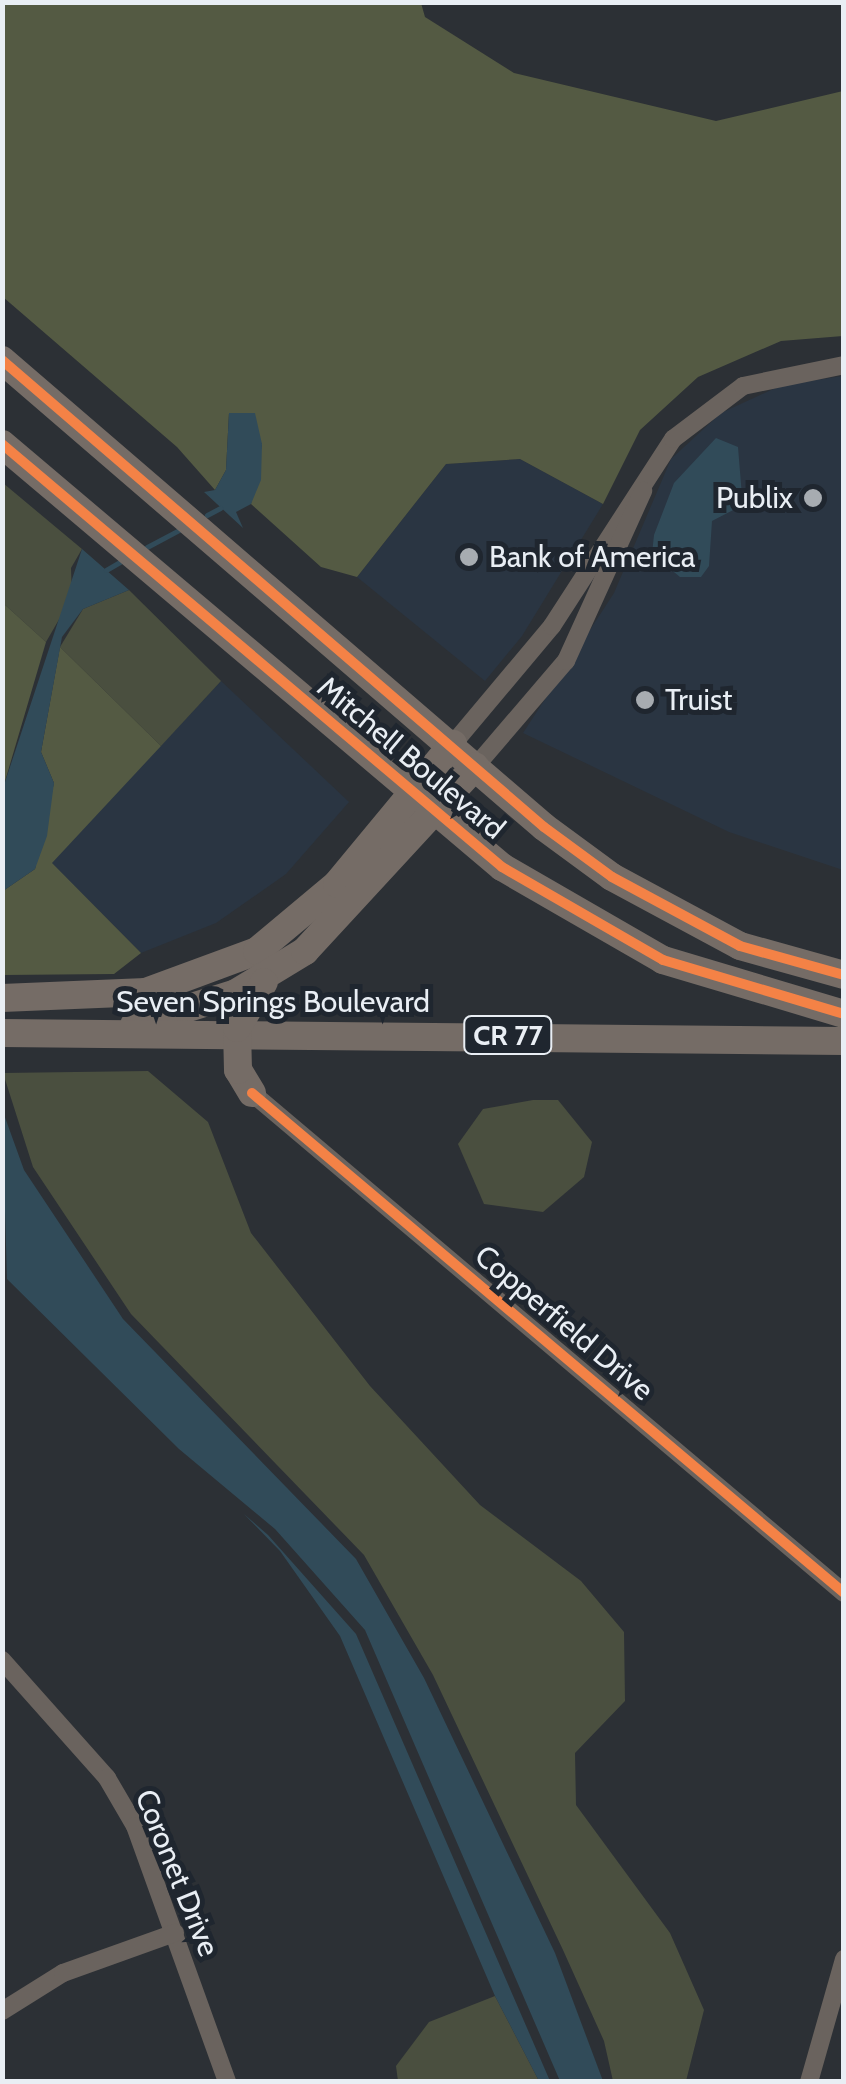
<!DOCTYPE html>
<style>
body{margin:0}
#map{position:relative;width:846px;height:2084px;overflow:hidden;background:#2c3035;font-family:Cabin,sans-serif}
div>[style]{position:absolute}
.built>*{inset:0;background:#2a3542}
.green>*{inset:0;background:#4a4f3f}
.forest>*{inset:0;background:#545a43}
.water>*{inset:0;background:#314b59}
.stream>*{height:5px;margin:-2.5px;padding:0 2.5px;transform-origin:2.5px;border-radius:2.5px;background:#314b59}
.minor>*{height:18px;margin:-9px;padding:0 9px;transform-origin:9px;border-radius:9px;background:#6a635e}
.primary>*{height:28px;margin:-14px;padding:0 14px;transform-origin:14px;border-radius:14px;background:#756c66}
.cycleway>*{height:10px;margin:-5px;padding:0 5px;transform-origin:5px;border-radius:5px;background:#f48246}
.dots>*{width:28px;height:28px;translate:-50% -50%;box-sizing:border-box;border:5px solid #1f262f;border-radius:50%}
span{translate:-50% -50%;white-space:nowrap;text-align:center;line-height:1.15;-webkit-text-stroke:10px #1f262f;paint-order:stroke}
.shield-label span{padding:2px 8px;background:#1f262f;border:2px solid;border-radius:8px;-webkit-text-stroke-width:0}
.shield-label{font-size:28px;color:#e9eef4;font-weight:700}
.poi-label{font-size:30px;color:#e9eef4}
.right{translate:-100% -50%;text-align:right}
.left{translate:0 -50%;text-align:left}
.street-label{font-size:30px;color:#e9eef4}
.frame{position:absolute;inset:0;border:5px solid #e9eef4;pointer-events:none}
</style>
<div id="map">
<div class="built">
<i style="clip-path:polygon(843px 376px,843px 870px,729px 832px,523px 733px,614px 593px,671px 459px,721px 413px,782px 385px)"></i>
<i style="clip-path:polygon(520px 459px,603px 504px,522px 636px,485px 681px,357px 577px,446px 464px)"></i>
<i style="clip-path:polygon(221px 681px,349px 802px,286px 874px,216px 923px,141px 953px,51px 863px)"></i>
</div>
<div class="green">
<i style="clip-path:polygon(3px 483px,82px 549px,71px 568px,72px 597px,46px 642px,3px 603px)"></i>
<i style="clip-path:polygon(129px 590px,221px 681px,161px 746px,60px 647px,83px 609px)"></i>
<i style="clip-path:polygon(148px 1071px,208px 1122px,251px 1233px,370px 1386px,480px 1505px,581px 1581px,624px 1632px,625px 1701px,575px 1753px,576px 1805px,670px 1933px,704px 2010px,686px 2081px,613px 2081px,604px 2041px,563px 1950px,433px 1675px,364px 1555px,131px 1314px,33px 1167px,3px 1073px)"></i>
<i style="clip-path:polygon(533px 1100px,558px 1100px,592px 1142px,584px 1177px,543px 1212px,484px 1204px,458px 1144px,483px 1109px)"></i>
<i style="clip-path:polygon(495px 1996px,539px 2081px,398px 2081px,396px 2066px,429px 2022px)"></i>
</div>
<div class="forest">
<i style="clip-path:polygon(3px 3px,421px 3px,425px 17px,514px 73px,716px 121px,843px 91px,843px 336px,781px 341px,698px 377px,640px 430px,603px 504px,520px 459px,446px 464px,357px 577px,321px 567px,251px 504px,262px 444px,229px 413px,226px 470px,215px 490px,177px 447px,3px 297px)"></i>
<i style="clip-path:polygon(3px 603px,46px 642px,3px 788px)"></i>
<i style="clip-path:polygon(60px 647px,161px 746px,52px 863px,141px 953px,114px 974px,3px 975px,3px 891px,35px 869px,54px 783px,41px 752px)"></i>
</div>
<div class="water">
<i style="clip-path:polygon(229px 413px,255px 413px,262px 444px,261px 480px,251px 504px,236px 512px,243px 528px,204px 492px,215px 490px,226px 470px)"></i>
<i style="clip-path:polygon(716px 438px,738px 447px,742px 496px,739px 507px,712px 521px,709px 566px,701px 577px,680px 577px,652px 554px,654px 535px,674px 483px)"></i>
<i style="clip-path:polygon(82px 549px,129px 590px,83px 609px,62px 637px,41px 752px,54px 783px,47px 836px,35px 869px,3px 891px,3px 788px)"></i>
<i style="clip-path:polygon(2px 1109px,24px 1170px,123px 1319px,356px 1559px,424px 1678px,555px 1953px,603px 2081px,560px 2081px,365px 1630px,275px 1529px,179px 1449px,7px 1279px)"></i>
<i style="clip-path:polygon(244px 1514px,268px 1535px,356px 1634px,550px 2081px,539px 2081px,495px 1996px,340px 1636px,280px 1551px)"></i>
</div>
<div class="stream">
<i style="left:207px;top:515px;width:15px;rotate:-28deg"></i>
<i style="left:147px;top:547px;width:36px;rotate:-28deg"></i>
<i style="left:106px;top:570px;width:16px;rotate:-30deg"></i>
</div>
<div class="minor">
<i style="left:453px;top:744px;width:154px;rotate:-50deg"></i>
<i style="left:552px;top:626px;width:223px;rotate:-57.1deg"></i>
<i style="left:673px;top:439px;width:88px;rotate:-37.1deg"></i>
<i style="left:743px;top:386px;width:103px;rotate:-11.7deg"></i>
<i style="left:475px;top:767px;width:140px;rotate:-49.4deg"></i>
<i style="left:566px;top:661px;width:187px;rotate:-65.6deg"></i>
<i style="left:252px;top:1093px;width:775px;rotate:40.18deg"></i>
<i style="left:2px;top:1660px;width:158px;rotate:48.3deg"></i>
<i style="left:107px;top:1778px;width:56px;rotate:59.7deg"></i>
<i style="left:135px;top:1826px;width:272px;rotate:70.2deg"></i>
<i style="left:2px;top:2011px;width:72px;rotate:-31.9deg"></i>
<i style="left:63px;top:1973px;width:119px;rotate:-19.7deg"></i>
<i style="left:809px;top:2082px;width:128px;rotate:-74.1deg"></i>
</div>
<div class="primary">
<i style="left:2px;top:360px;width:715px;rotate:40.75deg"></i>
<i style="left:544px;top:827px;width:84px;rotate:36.3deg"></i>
<i style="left:612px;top:877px;width:145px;rotate:28.3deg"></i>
<i style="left:740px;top:946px;width:108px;rotate:15.6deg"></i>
<i style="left:2px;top:444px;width:655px;rotate:40.23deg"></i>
<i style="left:502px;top:867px;width:186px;rotate:30deg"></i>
<i style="left:663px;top:960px;width:189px;rotate:16.6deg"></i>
<i style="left:2px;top:998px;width:144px;rotate:-2.4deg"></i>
<i style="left:146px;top:992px;width:118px;rotate:-20.3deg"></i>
<i style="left:257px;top:951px;width:104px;rotate:-39.9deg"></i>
<i style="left:337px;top:884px;width:182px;rotate:-50.4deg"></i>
<i style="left:134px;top:1025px;width:107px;rotate:-17.4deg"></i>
<i style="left:236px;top:993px;width:81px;rotate:-31.3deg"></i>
<i style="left:305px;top:951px;width:251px;rotate:-47.3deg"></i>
<i style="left:2px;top:1033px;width:842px;rotate:0.54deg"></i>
<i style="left:252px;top:1093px;width:27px;rotate:-121deg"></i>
<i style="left:238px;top:1070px;width:42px;rotate:-91.4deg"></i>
<i style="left:237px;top:1028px;width:53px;rotate:-59.6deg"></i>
</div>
<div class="cycleway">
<i style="left:2px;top:360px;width:715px;rotate:40.75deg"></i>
<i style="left:544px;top:827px;width:84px;rotate:36.3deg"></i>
<i style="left:612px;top:877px;width:145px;rotate:28.3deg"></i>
<i style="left:740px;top:946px;width:108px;rotate:15.6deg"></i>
<i style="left:2px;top:444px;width:655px;rotate:40.23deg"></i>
<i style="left:502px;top:867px;width:186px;rotate:30deg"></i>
<i style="left:663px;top:960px;width:189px;rotate:16.6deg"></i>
<i style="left:252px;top:1093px;width:775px;rotate:40.18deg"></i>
</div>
<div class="dots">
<i style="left:813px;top:498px;background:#a7acb1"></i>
<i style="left:469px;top:557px;background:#a7acb1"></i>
<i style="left:645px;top:700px;background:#a7acb1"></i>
</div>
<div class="shield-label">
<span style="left:508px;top:1035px">CR 77</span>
</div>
<div class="poi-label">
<span class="right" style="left:793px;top:498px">Publix</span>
<span class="left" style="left:489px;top:557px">Bank of America</span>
<span class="left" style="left:665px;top:700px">Truist</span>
</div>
<div class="street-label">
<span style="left:411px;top:758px;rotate:40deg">Mitchell Boulevard</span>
<span style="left:273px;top:1002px">Seven Springs Boulevard</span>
<span style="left:564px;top:1323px;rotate:40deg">Copperfield Drive</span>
<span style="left:177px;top:1873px;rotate:68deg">Coronet Drive</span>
</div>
<div class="frame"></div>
</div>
